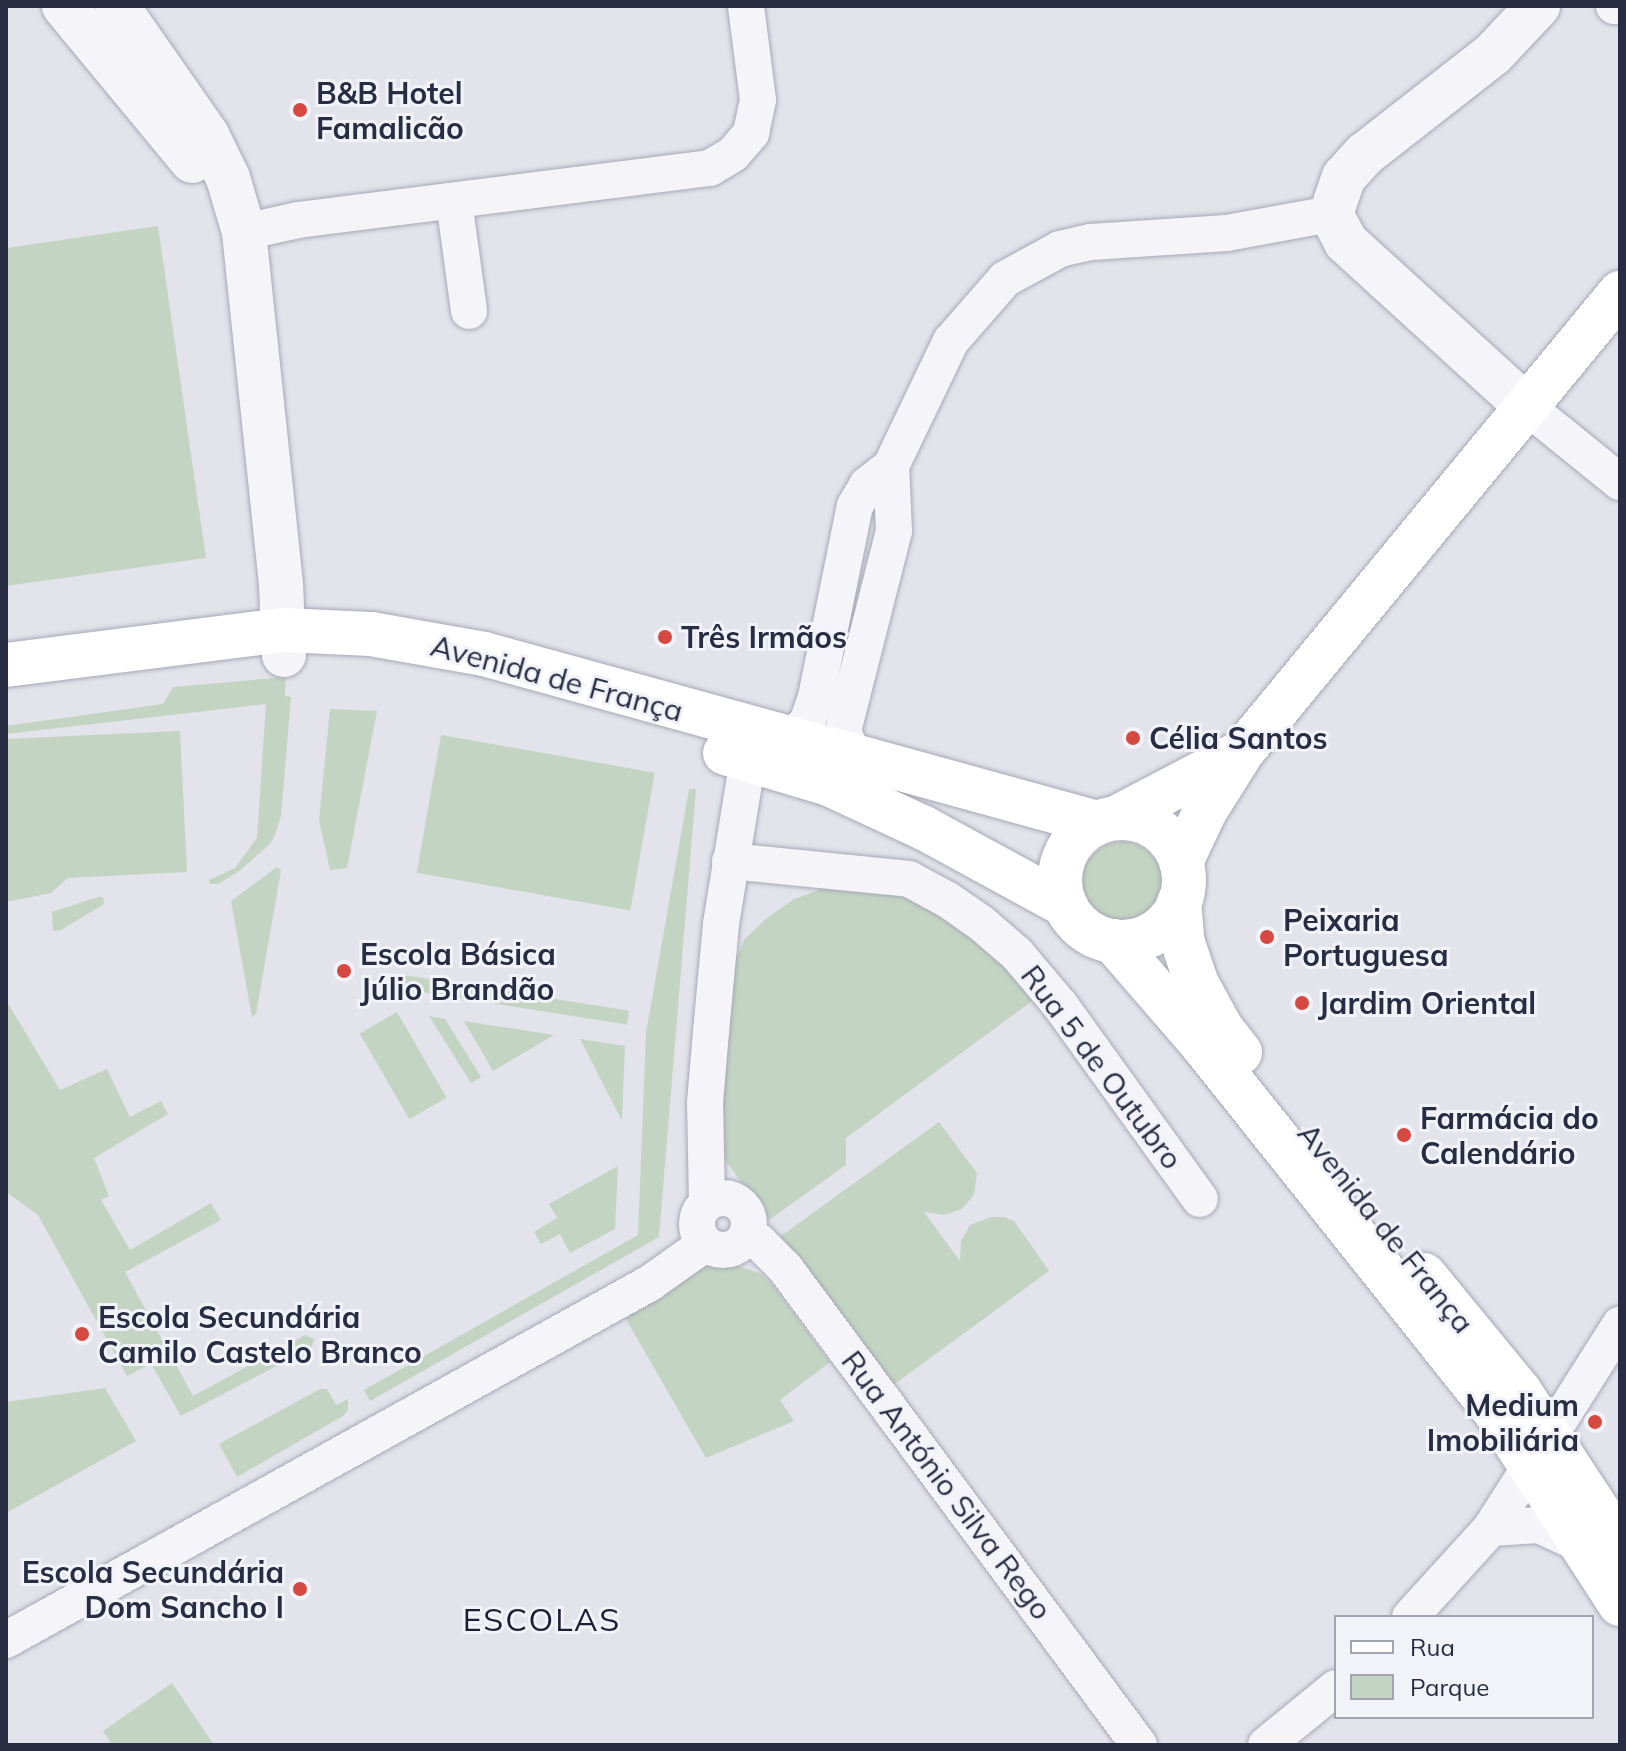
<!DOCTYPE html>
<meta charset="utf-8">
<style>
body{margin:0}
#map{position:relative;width:1626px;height:1751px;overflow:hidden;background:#e2e3eb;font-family:Mulish,sans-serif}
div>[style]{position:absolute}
.green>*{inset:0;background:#c3d5c2;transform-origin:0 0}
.round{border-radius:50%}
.roads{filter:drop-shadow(0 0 2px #a7a9b6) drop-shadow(0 0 2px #a7a9b6)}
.minor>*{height:36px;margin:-18px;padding:0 18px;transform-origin:18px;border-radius:18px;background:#f5f5f9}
.minor>.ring{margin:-18px;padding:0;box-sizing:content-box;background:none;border:36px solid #f5f5f9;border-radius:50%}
.tertiary>*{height:44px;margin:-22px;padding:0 22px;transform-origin:22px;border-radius:22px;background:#f5f5f9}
.secondary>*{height:44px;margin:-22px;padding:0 22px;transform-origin:22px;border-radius:22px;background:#fff}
.secondary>.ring{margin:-22px;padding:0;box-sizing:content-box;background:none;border:44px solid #fff;border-radius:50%}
.dots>*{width:22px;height:22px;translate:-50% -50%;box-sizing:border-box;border:4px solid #f2f3f8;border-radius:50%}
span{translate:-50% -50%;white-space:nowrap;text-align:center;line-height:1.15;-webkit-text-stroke:6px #f2f3f8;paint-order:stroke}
.poi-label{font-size:30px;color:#292d44;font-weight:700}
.left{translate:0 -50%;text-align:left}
.right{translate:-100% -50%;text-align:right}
.street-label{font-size:30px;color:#292d44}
.neighbourhood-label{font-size:32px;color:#1b1e35;letter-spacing:2px}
.frame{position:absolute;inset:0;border:8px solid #292d44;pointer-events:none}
.legend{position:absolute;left:1334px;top:1615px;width:260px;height:104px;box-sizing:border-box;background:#f2f3f8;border:2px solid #a2a4b0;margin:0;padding:10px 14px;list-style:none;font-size:24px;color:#292d44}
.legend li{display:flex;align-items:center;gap:16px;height:40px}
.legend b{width:40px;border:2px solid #a2a4b0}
</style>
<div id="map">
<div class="green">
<i style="clip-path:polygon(158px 226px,206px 558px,6px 586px,6px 248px)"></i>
<i style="clip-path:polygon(286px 677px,285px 696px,291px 697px,281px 816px,275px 835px,270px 844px,238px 872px,218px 884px,210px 884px,209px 880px,235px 868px,257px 838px,266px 704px,6px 734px,6px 726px,163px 704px,173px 687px)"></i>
<i style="clip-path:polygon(330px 709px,377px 711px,347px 868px,330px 870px,319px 820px)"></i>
<i style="clip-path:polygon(180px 731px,187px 872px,68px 878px,51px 893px,6px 902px,6px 739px)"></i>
<i style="left:441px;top:735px;width:217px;height:140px;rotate:10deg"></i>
<i style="clip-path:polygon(689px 789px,696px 789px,659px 1237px,370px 1401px,364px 1390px,638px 1235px,646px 1033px)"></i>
<i class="round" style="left:1082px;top:842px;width:80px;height:80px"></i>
<i style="clip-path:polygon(277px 867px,281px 870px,256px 1014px,252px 1017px,231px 901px)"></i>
<i style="clip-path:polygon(852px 883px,912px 893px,982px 940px,1036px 998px,846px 1138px,846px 1165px,769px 1220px,718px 1150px,731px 968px,745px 939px,767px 918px,794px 899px,822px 889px)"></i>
<i style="clip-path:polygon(98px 897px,103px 897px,104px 904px,61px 930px,53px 931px,52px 912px)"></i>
<i style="left:397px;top:974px;width:235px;height:14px;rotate:9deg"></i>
<i style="clip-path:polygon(6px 1000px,60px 1090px,107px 1069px,130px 1117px,161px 1101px,168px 1114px,94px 1158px,109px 1196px,101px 1200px,130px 1250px,211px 1203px,221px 1220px,125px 1272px,193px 1396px,305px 1335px,314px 1339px,311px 1348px,181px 1416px,151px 1364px,127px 1376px,38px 1215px,6px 1192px)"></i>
<i style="left:397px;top:1012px;width:99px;height:43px;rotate:60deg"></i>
<i style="clip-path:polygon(429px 1016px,445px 1019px,481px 1077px,471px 1083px)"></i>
<i style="clip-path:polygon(464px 1021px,554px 1035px,493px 1071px)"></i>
<i style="clip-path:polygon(580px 1039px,625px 1046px,622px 1121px)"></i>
<i style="clip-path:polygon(939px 1122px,977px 1173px,974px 1195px,962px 1209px,944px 1215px,924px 1212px,960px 1261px,961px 1241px,970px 1225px,991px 1217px,1003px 1217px,1014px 1221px,1049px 1271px,892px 1386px,781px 1236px)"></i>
<i style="clip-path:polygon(618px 1166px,615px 1229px,570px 1253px,560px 1234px,541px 1244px,534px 1232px,557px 1218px,549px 1204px)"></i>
<i style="clip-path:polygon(728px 1263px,759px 1273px,771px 1283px,830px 1362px,780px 1400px,794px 1421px,706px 1458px,623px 1314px,709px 1264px)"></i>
<i style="clip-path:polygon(105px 1388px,136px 1441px,6px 1513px,6px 1402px)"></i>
<i style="clip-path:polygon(320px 1389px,327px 1389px,336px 1405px,348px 1399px,348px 1410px,343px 1416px,237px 1477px,219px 1444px)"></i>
<i style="clip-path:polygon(172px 1683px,214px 1745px,112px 1745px,103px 1731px)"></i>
</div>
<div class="roads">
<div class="minor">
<i style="left:1614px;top:6px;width:6px"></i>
<i style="left:454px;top:201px;width:111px;rotate:82.2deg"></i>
<i style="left:244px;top:232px;width:55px;rotate:-12.5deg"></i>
<i style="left:298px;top:220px;width:415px;rotate:-7.2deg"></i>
<i style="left:710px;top:168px;width:27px;rotate:-31deg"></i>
<i style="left:733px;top:154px;width:28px;rotate:-49deg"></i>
<i style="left:751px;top:133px;width:34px;rotate:-78deg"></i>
<i style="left:758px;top:100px;width:95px;rotate:-97.3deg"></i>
<i style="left:1526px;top:406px;width:121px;rotate:39deg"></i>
<i style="left:789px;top:739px;width:24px;rotate:-42deg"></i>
<i style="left:807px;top:723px;width:28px;rotate:-71deg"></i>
<i style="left:816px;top:697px;width:195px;rotate:-78.5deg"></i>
<i style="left:855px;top:506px;width:24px;rotate:-60deg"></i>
<i style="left:867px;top:485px;width:31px;rotate:-38deg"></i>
<i style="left:891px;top:466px;width:139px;rotate:-64.4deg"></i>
<i style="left:951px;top:341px;width:82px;rotate:-48.9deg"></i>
<i style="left:1005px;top:279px;width:63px;rotate:-28.6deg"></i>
<i style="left:1060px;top:249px;width:32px;rotate:-13deg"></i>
<i style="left:1091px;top:242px;width:136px;rotate:-3.8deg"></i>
<i style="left:1227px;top:233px;width:106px;rotate:-10.4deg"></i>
<i style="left:854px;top:757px;width:28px;rotate:-113deg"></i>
<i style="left:843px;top:731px;width:206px;rotate:-75.7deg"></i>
<i style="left:894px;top:531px;width:65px;rotate:-92.6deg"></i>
<i style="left:730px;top:861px;width:180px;rotate:5.7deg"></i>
<i style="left:909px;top:879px;width:44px;rotate:28.3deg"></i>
<i style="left:948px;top:900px;width:40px;rotate:34.9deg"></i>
<i style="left:981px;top:923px;width:48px;rotate:40.7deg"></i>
<i style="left:1017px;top:954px;width:67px;rotate:49.9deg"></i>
<i style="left:1060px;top:1005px;width:239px;rotate:54.2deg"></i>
<i class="ring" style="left:697px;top:1198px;width:16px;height:16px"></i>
<i style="left:707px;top:1203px;width:100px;rotate:-91.1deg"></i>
<i style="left:705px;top:1103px;width:71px;rotate:-85.2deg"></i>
<i style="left:711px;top:1032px;width:108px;rotate:-84.7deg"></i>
<i style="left:721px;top:924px;width:167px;rotate:-80.7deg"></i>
<i style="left:745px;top:1238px;width:15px;rotate:16deg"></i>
<i style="left:759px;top:1242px;width:37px;rotate:45deg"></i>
<i style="left:785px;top:1268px;width:594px;rotate:53.42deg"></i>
<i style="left:1491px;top:1528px;width:48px;rotate:-3.6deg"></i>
<i style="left:1539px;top:1525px;width:50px;rotate:25deg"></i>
<i style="left:1410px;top:1617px;width:120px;rotate:-47.7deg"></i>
<i style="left:1491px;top:1528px;width:241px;rotate:-57.6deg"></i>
<i style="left:6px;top:1640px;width:736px;rotate:-29deg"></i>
<i style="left:650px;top:1283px;width:67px;rotate:-35.3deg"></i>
<i style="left:1266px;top:1745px;width:90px;rotate:-39.2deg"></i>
</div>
<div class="tertiary">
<i style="left:64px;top:6px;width:201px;rotate:50.4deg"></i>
<i style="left:117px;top:6px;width:157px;rotate:55.1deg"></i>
<i style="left:207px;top:135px;width:48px;rotate:64deg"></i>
<i style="left:228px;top:178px;width:56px;rotate:73.5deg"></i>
<i style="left:244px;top:232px;width:354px;rotate:84deg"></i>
<i style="left:281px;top:584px;width:71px;rotate:87.6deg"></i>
<i style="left:1526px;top:406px;width:244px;rotate:-137.7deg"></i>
<i style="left:1346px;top:242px;width:32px;rotate:-118deg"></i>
<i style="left:1331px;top:214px;width:39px;rotate:-71deg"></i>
<i style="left:1344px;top:177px;width:31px;rotate:-48deg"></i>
<i style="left:1365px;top:154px;width:162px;rotate:-38deg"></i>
<i style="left:1493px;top:54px;width:66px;rotate:-46.8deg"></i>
</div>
<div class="secondary">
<i style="left:6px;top:665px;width:280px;rotate:-7.2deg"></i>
<i style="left:284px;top:630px;width:87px;rotate:2.6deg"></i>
<i style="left:371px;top:634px;width:115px;rotate:10deg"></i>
<i style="left:484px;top:654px;width:636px;rotate:15.41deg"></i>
<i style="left:725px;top:753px;width:109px;rotate:16.6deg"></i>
<i style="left:829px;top:784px;width:105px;rotate:24.9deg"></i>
<i style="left:924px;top:828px;width:161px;rotate:28.6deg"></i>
<i style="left:1116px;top:818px;width:140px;rotate:-27.7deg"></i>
<i class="ring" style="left:1060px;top:818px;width:80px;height:80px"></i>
<i style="left:1181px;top:862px;width:56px;rotate:-64.8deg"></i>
<i style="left:1205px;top:811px;width:70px;rotate:-57.9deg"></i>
<i style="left:1242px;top:752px;width:595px;rotate:-50.53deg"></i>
<i style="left:1179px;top:902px;width:38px;rotate:85deg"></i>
<i style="left:1182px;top:940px;width:46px;rotate:71.2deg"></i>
<i style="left:1197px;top:984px;width:50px;rotate:61.4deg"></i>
<i style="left:1221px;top:1028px;width:31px;rotate:52deg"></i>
<i style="left:1113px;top:941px;width:135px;rotate:49.2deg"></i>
<i style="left:1201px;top:1043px;width:471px;rotate:51.4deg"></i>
<i style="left:1495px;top:1411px;width:230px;rotate:57.1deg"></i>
<i style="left:1424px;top:1275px;width:151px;rotate:50.6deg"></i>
<i style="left:1520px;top:1392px;width:182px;rotate:56.7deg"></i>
</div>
</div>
<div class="dots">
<i style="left:300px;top:110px;background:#d64941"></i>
<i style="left:665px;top:637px;background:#d64941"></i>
<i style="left:1133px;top:738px;background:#d64941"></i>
<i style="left:1267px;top:937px;background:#d64941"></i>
<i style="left:344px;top:971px;background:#d64941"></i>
<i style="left:1302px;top:1003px;background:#d64941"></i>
<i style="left:1404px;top:1135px;background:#d64941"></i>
<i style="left:82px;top:1334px;background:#d64941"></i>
<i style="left:1595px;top:1422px;background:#d64941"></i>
<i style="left:300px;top:1589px;background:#d64941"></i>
</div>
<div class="poi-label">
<span class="left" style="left:316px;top:110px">B&amp;B Hotel<br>Famalicão</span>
<span class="left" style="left:681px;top:637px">Três Irmãos</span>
<span class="left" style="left:1149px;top:738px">Célia Santos</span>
<span class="left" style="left:1283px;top:937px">Peixaria<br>Portuguesa</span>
<span class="left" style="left:360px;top:971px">Escola Básica<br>Júlio Brandão</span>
<span class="left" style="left:1318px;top:1003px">Jardim Oriental</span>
<span class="left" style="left:1420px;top:1135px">Farmácia do<br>Calendário</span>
<span class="left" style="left:98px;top:1334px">Escola Secundária<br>Camilo Castelo Branco</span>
<span class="right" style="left:1579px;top:1422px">Medium<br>Imobiliária</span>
<span class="right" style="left:284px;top:1589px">Escola Secundária<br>Dom Sancho I</span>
</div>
<div class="street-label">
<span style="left:557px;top:678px;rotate:15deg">Avenida de França</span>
<span style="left:1102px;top:1067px;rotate:53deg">Rua 5 de Outubro</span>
<span style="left:1386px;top:1228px;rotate:51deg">Avenida de França</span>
<span style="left:947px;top:1485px;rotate:53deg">Rua António Silva Rego</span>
</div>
<div class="neighbourhood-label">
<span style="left:542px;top:1619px">ESCOLAS</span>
</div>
<div class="frame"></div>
<ul class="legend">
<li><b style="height:10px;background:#fff"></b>Rua</li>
<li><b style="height:22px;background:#c3d5c2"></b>Parque</li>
</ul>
</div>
